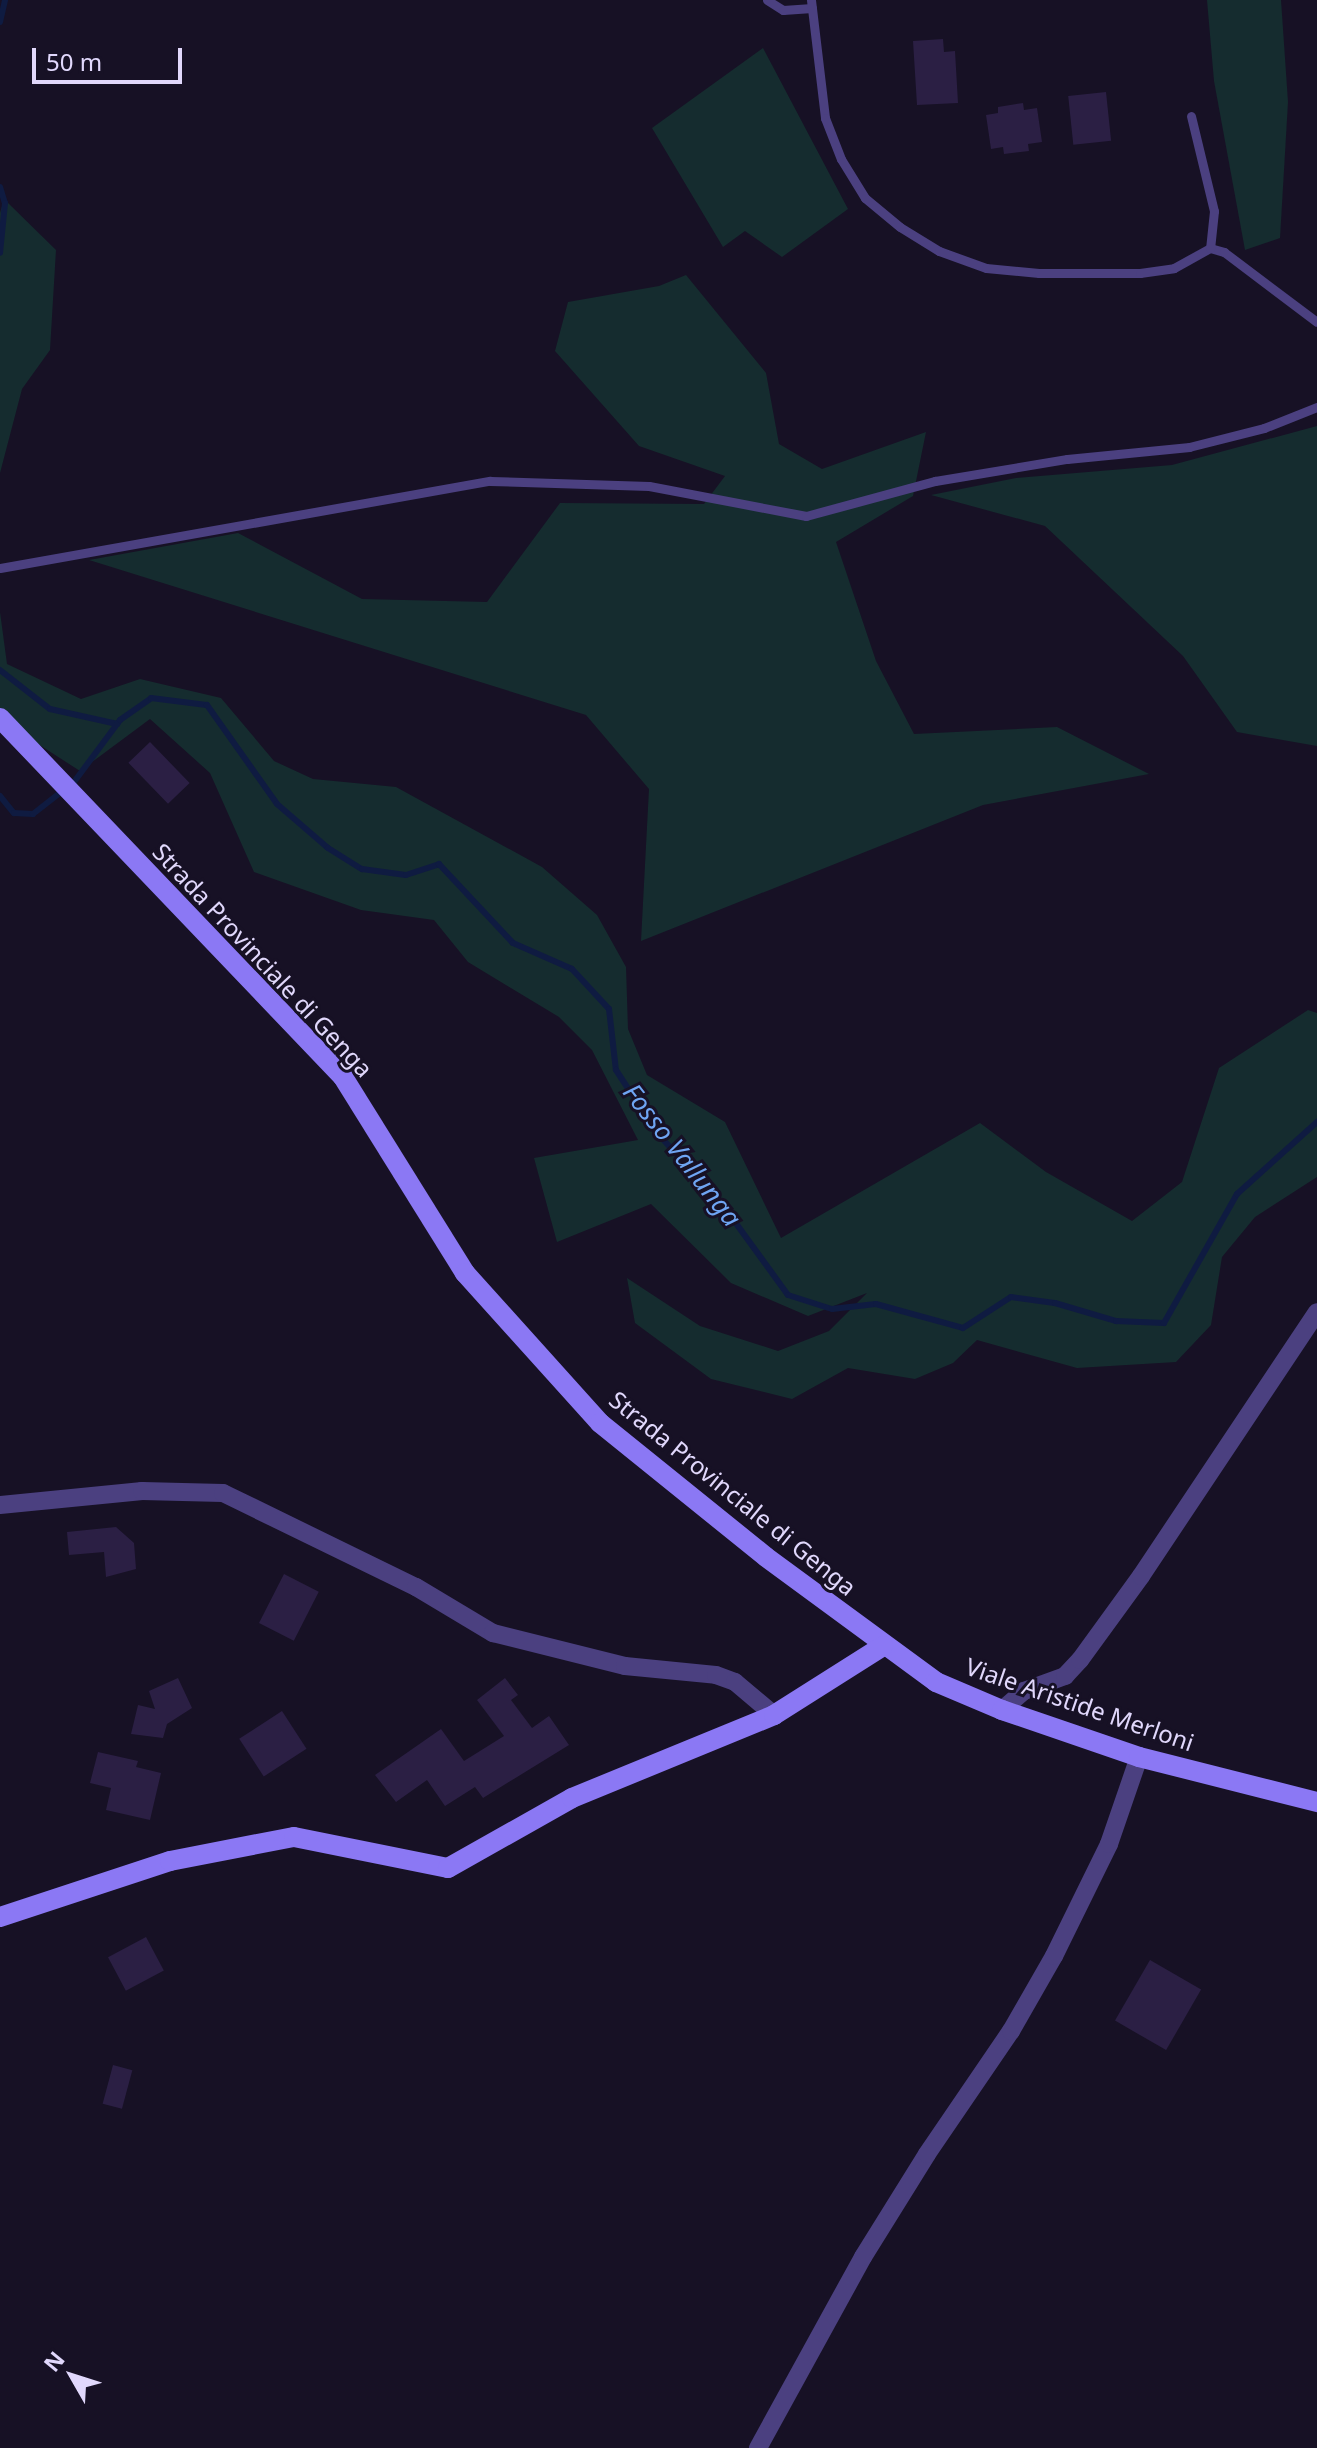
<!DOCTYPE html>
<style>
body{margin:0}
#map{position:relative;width:1317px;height:2448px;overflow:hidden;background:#171125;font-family:"Noto Sans",sans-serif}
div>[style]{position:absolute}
.green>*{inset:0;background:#152c2f}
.stream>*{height:6px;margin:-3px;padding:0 3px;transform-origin:3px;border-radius:3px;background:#0f1b41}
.building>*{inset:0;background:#2b1f44;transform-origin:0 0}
.lane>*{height:9px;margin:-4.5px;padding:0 4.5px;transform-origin:4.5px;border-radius:4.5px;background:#4b4080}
.street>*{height:18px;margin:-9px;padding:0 9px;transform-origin:9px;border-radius:9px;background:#4b4080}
.secondary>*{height:20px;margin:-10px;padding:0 10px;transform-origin:10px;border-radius:10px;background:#8b78f4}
span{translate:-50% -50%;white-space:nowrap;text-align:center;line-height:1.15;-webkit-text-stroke:6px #171125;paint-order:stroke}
.street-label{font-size:24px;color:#e1d8fc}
.water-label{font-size:26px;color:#6fa5f3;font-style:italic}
.north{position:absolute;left:32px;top:2336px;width:80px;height:80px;-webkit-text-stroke:6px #171125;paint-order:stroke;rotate:309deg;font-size:22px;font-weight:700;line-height:32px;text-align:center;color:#e1d8fc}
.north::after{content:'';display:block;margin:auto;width:28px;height:36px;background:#e1d8fc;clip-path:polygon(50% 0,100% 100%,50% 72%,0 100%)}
.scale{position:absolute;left:32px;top:48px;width:150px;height:36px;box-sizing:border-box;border:4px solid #e1d8fc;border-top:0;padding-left:10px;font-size:24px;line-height:28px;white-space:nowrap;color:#e1d8fc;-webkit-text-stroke:6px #171125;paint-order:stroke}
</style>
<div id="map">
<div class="green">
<i style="clip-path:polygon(1207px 0,1281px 0,1288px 102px,1280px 238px,1245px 250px,1214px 81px)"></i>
<i style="clip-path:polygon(763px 48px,848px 209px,782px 257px,745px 231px,723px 247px,652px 128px)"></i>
<i style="clip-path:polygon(4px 199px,56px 250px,50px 350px,22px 389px,0 473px,0 213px)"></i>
<i style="clip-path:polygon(686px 275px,766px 373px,779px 444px,822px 469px,926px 432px,913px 496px,836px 542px,876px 661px,914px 734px,1057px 727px,1149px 774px,983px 805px,641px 941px,649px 789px,586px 715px,89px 560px,238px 533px,362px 599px,487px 602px,560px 503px,704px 504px,725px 476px,639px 446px,555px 351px,568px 302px,659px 286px)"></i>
<i style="clip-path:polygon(1317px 426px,1317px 746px,1237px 732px,1183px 656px,1045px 526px,931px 495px,1016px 478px,1172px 465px)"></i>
<i style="clip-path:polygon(0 612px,7px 664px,81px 699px,140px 679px,221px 698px,274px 761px,313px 779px,396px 787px,542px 867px,597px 915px,626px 967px,628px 1029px,647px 1075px,725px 1122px,781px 1238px,980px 1123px,1046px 1172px,1132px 1221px,1182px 1182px,1219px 1068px,1308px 1010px,1317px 1013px,1317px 1177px,1255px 1217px,1222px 1257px,1211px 1325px,1176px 1362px,1077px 1368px,977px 1340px,953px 1363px,915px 1379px,848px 1368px,792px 1399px,711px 1379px,635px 1323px,627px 1278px,700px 1326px,778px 1351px,829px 1331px,867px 1293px,808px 1316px,731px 1283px,651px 1204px,557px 1242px,534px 1158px,638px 1140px,592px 1050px,559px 1017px,468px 962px,434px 920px,361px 910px,254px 872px,210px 773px,150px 719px,80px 771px,21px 733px,0 711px)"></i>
</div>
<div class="stream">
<i style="left:0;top:22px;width:23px;rotate:-77deg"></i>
<i style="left:0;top:187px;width:17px;rotate:73deg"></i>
<i style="left:5px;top:203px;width:50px;rotate:95.7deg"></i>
<i style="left:0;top:670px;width:63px;rotate:38deg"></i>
<i style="left:50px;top:709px;width:69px;rotate:12.6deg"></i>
<i style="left:0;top:796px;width:22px;rotate:51deg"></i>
<i style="left:14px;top:813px;width:19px;rotate:3deg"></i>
<i style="left:33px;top:814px;width:52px;rotate:-38deg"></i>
<i style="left:74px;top:782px;width:77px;rotate:-53.4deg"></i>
<i style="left:120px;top:720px;width:38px;rotate:-35deg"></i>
<i style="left:151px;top:698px;width:56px;rotate:7.1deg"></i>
<i style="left:207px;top:705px;width:121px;rotate:54.7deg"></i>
<i style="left:277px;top:804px;width:67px;rotate:40.8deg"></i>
<i style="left:328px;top:848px;width:40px;rotate:32deg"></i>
<i style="left:362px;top:869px;width:44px;rotate:7.8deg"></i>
<i style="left:406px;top:875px;width:35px;rotate:-18deg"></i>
<i style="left:439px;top:864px;width:108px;rotate:46.9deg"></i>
<i style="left:513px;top:943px;width:64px;rotate:23.8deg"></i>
<i style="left:572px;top:969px;width:54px;rotate:47.2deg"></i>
<i style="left:609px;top:1009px;width:61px;rotate:83.5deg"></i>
<i style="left:616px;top:1070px;width:75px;rotate:56.9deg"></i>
<i style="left:657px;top:1133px;width:91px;rotate:47.2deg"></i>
<i style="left:719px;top:1200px;width:117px;rotate:54deg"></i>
<i style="left:788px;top:1295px;width:46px;rotate:17.7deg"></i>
<i style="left:832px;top:1309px;width:44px;rotate:-6.5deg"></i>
<i style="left:876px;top:1304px;width:90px;rotate:15.4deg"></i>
<i style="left:963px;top:1328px;width:57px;rotate:-32.9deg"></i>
<i style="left:1011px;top:1297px;width:44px;rotate:7.8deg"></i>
<i style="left:1055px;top:1303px;width:64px;rotate:16.4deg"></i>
<i style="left:1116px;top:1321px;width:48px;rotate:2.4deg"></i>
<i style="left:1164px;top:1323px;width:148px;rotate:-60.5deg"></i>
<i style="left:1237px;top:1194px;width:108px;rotate:-42deg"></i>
</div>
<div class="building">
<i style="clip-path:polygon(943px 39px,944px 52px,955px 51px,958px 103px,917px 105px,913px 41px)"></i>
<i style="left:1106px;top:92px;width:49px;height:38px;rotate:84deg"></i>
<i style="clip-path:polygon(1023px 103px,1024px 110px,1037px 108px,1042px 142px,1028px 144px,1029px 151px,1004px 154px,1003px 147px,991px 149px,986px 115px,998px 113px,998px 107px)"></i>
<i style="left:150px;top:742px;width:57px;height:30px;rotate:46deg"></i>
<i style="clip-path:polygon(116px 1527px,134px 1543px,136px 1569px,106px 1577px,104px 1552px,69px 1555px,67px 1532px)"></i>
<i style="left:284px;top:1574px;width:39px;height:55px;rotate:27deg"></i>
<i style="clip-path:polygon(178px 1678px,192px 1708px,167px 1724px,163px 1738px,131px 1734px,138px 1705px,155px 1709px,149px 1691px)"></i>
<i style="clip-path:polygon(505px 1678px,518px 1695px,511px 1700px,532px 1728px,549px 1716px,569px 1745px,483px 1798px,475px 1787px,445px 1806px,427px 1780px,396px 1802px,375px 1775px,441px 1729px,464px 1761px,504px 1736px,477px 1700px)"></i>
<i style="left:282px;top:1711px;width:45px;height:51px;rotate:57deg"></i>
<i style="clip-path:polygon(98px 1752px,138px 1761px,136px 1767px,161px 1773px,150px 1820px,106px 1810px,111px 1788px,90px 1783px)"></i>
<i style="left:146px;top:1937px;width:38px;height:43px;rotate:62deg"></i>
<i style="left:1150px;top:1960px;width:59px;height:70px;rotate:30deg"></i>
<i style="left:113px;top:2065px;width:20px;height:40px;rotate:15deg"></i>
</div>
<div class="lane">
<i style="left:767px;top:0;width:19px;rotate:32deg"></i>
<i style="left:783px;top:10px;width:29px;rotate:-4deg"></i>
<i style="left:811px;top:0;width:119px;rotate:83.2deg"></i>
<i style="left:825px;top:118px;width:44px;rotate:68.7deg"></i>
<i style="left:841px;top:159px;width:46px;rotate:58.4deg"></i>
<i style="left:865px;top:198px;width:45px;rotate:39.6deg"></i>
<i style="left:900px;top:227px;width:46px;rotate:31.6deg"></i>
<i style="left:939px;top:251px;width:50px;rotate:19.9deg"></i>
<i style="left:986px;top:268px;width:53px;rotate:5.4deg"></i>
<i style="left:1039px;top:273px;width:101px"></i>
<i style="left:1140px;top:273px;width:34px;rotate:-8deg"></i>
<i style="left:1174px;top:268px;width:41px;rotate:-29.1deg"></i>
<i style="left:1210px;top:248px;width:15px;rotate:16deg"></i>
<i style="left:1224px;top:252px;width:116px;rotate:37deg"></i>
<i style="left:1191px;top:116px;width:98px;rotate:76.4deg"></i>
<i style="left:1214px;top:211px;width:37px;rotate:96deg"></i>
<i style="left:0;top:568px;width:498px;rotate:-10.1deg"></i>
<i style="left:490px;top:481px;width:159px;rotate:1.8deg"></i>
<i style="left:649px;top:486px;width:160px;rotate:10.8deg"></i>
<i style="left:806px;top:516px;width:134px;rotate:-15.2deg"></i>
<i style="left:935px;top:481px;width:134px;rotate:-9.5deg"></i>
<i style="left:1067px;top:459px;width:123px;rotate:-5.6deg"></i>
<i style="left:1189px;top:447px;width:77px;rotate:-14.2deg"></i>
<i style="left:1264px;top:428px;width:57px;rotate:-21.6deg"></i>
</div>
<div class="street">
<i style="left:0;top:1505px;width:143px;rotate:-5.6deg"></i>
<i style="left:142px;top:1491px;width:81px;rotate:1.4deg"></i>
<i style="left:223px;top:1493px;width:215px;rotate:26deg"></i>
<i style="left:416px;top:1587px;width:90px;rotate:30.9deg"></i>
<i style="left:493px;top:1633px;width:136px;rotate:14deg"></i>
<i style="left:625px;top:1666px;width:91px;rotate:5.6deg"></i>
<i style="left:716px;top:1675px;width:20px;rotate:20deg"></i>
<i style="left:735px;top:1682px;width:51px;rotate:40.2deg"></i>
<i style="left:1002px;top:1710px;width:29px;rotate:-41deg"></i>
<i style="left:1024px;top:1691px;width:44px;rotate:-20.1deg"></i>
<i style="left:1065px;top:1676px;width:22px;rotate:-47deg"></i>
<i style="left:1080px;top:1660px;width:104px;rotate:-54deg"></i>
<i style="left:1141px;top:1576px;width:317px;rotate:-56.3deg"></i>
<i style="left:758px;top:2448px;width:218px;rotate:-61.2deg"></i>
<i style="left:863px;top:2257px;width:121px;rotate:-58.1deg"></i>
<i style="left:927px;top:2154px;width:149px;rotate:-55.7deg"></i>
<i style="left:1011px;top:2031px;width:86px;rotate:-60.2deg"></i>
<i style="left:1054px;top:1956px;width:125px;rotate:-63.8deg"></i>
<i style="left:1109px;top:1844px;width:92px;rotate:-71deg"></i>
</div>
<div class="secondary">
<i style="left:0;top:718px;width:497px;rotate:46.3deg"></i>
<i style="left:343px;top:1077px;width:231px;rotate:58.1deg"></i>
<i style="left:465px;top:1273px;width:202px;rotate:48deg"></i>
<i style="left:600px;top:1423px;width:213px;rotate:38.9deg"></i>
<i style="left:766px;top:1557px;width:211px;rotate:36.3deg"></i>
<i style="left:936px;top:1682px;width:72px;rotate:23deg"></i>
<i style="left:1002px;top:1710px;width:145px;rotate:18.9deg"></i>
<i style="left:1139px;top:1757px;width:184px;rotate:14.2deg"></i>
<i style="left:0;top:1917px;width:179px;rotate:-18.2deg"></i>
<i style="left:170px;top:1861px;width:126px;rotate:-11deg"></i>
<i style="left:294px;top:1837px;width:157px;rotate:11.4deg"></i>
<i style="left:448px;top:1868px;width:142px;rotate:-29.4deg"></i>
<i style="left:572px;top:1798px;width:218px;rotate:-22.3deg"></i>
<i style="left:774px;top:1715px;width:129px;rotate:-32.3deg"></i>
</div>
<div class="street-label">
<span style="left:263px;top:960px;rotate:47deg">Strada Provinciale di Genga</span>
<span style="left:733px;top:1493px;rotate:39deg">Strada Provinciale di Genga</span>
<span style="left:1080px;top:1704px;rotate:19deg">Viale Aristide Merloni</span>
</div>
<div class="water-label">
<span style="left:682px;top:1155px;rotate:52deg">Fosso Vallunga</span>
</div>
<div class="north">N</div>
<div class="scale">50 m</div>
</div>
